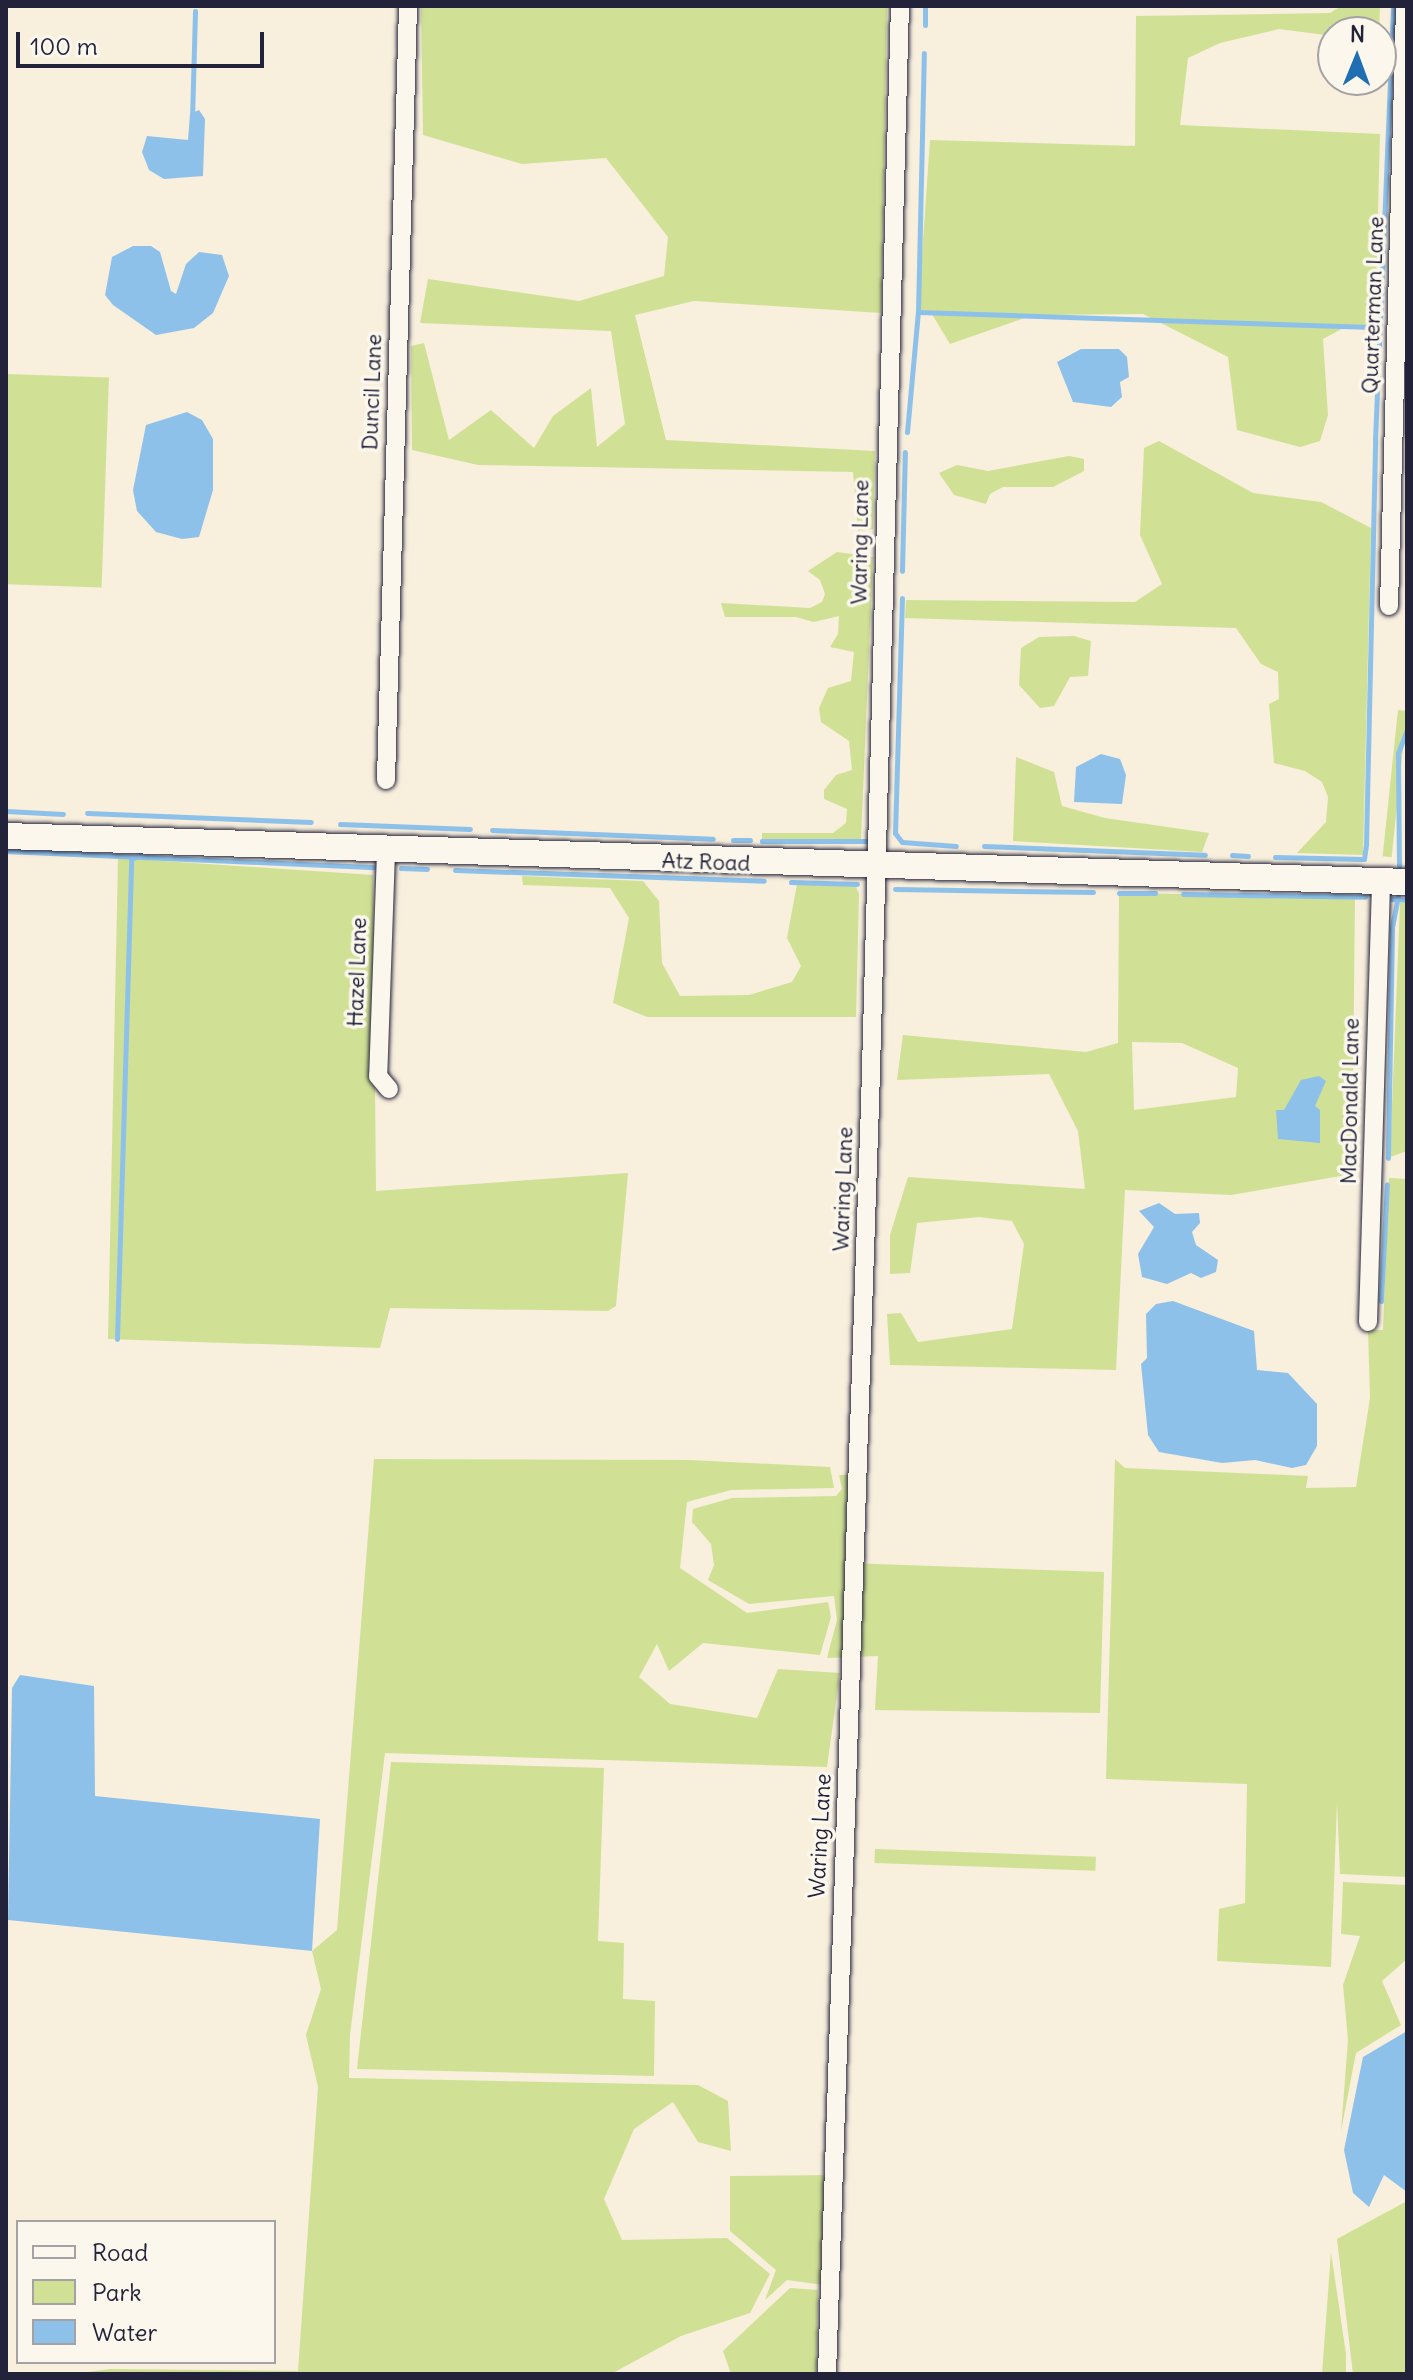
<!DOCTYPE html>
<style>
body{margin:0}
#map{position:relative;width:1413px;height:2380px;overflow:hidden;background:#f8efdd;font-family:Delius,sans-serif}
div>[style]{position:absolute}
.green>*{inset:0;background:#d0e195;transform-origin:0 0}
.water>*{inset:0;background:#8ec1ea}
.stream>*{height:5px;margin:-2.5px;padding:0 2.5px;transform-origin:2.5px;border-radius:2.5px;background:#8ec1ea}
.roads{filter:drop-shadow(0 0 2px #22223b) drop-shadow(0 0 2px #22223b)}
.street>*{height:18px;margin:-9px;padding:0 9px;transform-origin:9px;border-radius:9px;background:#fbf7ec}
.secondary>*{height:26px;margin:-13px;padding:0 13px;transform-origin:13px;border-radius:13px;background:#fbf7ec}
span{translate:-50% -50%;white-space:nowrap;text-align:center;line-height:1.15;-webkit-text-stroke:7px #fbf7ec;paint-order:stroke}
.street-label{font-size:22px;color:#22223b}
.frame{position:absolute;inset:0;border:8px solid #22223b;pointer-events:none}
.legend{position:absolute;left:16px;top:2220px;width:260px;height:144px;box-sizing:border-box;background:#fbf7ec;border:2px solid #a4a2a5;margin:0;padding:10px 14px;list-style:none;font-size:24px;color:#22223b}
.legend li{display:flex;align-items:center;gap:16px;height:40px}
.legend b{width:40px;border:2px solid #a4a2a5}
.north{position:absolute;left:1317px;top:16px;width:80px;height:80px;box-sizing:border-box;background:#fbf7ec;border:2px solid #a4a2a5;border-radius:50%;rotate:1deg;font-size:22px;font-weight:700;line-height:32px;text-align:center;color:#22223b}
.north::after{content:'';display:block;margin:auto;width:28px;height:36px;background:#1f6fb2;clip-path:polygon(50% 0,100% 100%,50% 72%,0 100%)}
.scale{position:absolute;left:16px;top:32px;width:248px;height:36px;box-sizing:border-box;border:4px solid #22223b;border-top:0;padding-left:10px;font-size:24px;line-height:28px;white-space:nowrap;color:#22223b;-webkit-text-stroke:6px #fbf7ec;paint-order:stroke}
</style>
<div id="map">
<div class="green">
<i style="clip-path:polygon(421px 6px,887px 7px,881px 313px,694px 301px,635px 315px,666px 440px,875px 451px,873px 529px,858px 531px,853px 472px,478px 465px,412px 450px,411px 346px,424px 343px,449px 440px,491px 410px,534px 448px,553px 416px,591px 388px,597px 447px,625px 424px,611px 331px,420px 323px,428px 279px,579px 301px,664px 276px,668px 237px,606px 158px,522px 164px,423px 135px)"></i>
<i style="clip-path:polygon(1341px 6px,1380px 6px,1379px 32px,1333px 36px,1279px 29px,1220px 43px,1188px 58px,1180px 125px,1380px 134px,1375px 330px,1347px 326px,1323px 339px,1328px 415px,1320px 441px,1300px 447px,1237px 430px,1228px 357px,1143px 314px,1033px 315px,950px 344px,930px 311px,918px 312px,930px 140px,1135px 146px,1136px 16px,1330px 13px)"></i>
<i style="left:6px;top:374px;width:103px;height:210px;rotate:2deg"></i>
<i style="clip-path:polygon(1159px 441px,1253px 493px,1321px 502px,1371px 528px,1363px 855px,1297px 853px,1326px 822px,1328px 797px,1322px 782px,1305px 771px,1274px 763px,1269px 704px,1279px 699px,1278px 672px,1261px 664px,1236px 628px,905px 618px,906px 600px,1135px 602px,1162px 584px,1140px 535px,1144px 448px)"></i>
<i style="clip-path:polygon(1069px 456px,1084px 459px,1084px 471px,1053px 487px,1003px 487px,990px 494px,986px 504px,954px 495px,939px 473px,957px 465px,988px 471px)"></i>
<i style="clip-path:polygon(837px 552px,873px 557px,861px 839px,762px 841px,762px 833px,833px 833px,846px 823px,847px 809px,824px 799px,824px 790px,836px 775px,852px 770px,849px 741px,821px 722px,819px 708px,828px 688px,851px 681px,854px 652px,830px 647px,838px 634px,839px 616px,814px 622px,796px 617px,725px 617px,721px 603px,810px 608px,822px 602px,825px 594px,820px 580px,808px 571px)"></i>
<i style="clip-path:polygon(1074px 636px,1091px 641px,1088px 676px,1070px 677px,1054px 706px,1040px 708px,1019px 685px,1021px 648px,1039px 637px)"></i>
<i style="left:1398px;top:710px;width:9px;height:147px;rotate:6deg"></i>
<i style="clip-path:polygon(1016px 757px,1054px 772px,1062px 806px,1105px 818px,1209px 833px,1202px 852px,1013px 841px)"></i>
<i style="clip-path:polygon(118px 858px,373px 875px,376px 1191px,628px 1173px,616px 1306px,608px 1311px,390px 1308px,380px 1348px,108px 1339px)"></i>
<i style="clip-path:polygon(522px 876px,643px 881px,659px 901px,662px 963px,680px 996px,749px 995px,792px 982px,801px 966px,787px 938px,797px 884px,855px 884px,859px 894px,856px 1017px,647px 1017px,613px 1003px,629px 918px,610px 888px,523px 885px)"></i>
<i style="clip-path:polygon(evenodd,1119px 893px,1355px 897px,1352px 1174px,1231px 1195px,1125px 1190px,1116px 1370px,890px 1365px,887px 1314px,901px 1313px,918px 1342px,1012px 1329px,1024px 1244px,1012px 1221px,979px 1217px,917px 1223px,910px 1273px,890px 1274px,890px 1235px,908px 1177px,1085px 1189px,1078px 1131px,1049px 1074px,897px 1080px,903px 1035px,1086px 1052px,1118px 1043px,1119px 893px,1132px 1042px,1182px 1043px,1238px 1068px,1236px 1097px,1134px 1110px,1132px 1042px)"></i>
<i style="clip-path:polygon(1400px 903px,1407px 903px,1407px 1151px,1390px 1157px)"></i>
<i style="clip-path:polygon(1389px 1178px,1407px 1179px,1407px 1877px,1340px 1874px,1337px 1802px,1331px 1967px,1217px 1961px,1219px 1909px,1245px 1903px,1247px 1784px,1106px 1779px,1115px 1459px,1125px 1468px,1308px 1476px,1306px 1488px,1356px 1487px,1370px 1398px,1368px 1330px,1383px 1330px)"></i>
<i style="clip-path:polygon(374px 1459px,690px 1460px,830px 1467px,834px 1488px,731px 1490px,687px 1502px,680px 1568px,747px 1613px,828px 1602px,831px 1617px,820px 1655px,703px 1643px,669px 1671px,657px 1644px,639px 1677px,670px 1704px,757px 1718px,778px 1669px,840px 1673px,827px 1767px,385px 1753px,350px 2035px,349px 2078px,698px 2085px,728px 2101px,731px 2151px,698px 2142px,673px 2102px,634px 2129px,604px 2199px,622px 2240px,727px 2238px,770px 2274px,750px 2313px,681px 2336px,611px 2374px,74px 2374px,110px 2369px,298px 2371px,318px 2087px,306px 2035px,321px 1989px,312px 1951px,337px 1930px)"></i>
<i style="clip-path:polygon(839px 1475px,849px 1475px,848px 1563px,1104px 1572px,1100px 1713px,875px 1710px,878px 1656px,827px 1658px,837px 1620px,834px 1596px,749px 1604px,708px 1580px,714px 1565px,711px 1544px,692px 1522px,693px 1509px,732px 1498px,836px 1496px,842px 1489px)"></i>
<i style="clip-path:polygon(391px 1762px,604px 1768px,598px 1941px,624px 1943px,623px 1999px,655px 2001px,654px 2076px,357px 2069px)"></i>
<i style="left:875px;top:1849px;width:221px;height:14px;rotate:2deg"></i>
<i style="clip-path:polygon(1343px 1882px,1407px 1885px,1407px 1959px,1382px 1981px,1401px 2025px,1356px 2053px,1341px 2131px,1348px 2040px,1343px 1985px,1360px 1936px,1341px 1934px)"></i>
<i style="clip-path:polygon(829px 2175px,824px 2285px,787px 2280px,765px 2300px,776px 2270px,730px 2231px,730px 2176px)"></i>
<i style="clip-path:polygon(1407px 2201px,1407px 2374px,1353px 2374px,1337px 2239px)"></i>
<i style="clip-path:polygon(1331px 2252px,1346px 2354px,1346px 2374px,1322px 2374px)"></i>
<i style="clip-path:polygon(790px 2288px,818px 2290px,816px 2374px,731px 2374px,723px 2351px)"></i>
</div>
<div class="water">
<i style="clip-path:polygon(199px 110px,205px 119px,203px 176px,164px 179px,149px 170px,142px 152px,147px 136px,188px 140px,190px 114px)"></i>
<i style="clip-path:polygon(133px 246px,151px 246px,160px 252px,171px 291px,176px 294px,186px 264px,199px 252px,222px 255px,229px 276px,213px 313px,194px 328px,156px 335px,113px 305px,105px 295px,112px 257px)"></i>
<i style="clip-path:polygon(1081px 349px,1119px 349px,1127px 357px,1129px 377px,1120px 382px,1122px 397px,1111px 407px,1073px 402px,1057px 362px)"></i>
<i style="clip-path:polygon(187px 412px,202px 420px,213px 439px,213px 490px,199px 537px,182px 539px,156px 532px,137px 511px,133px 490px,146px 425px)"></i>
<i style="clip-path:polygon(1101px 754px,1120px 759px,1126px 775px,1122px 804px,1074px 802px,1076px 767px)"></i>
<i style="clip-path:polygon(1319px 1076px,1326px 1081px,1315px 1106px,1320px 1110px,1320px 1143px,1278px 1139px,1276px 1110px,1284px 1110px,1301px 1080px)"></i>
<i style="clip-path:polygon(1159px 1203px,1175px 1214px,1199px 1213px,1200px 1223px,1192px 1232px,1196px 1245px,1218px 1260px,1216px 1272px,1201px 1278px,1191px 1273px,1167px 1284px,1142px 1277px,1138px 1254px,1154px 1227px,1139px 1211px)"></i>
<i style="clip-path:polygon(1173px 1301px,1254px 1331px,1257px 1370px,1288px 1373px,1317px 1404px,1317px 1446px,1306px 1465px,1292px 1468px,1255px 1460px,1222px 1463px,1159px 1452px,1148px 1435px,1141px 1364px,1147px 1358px,1146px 1314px,1156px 1304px)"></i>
<i style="clip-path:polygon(20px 1675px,94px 1686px,95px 1796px,320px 1819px,312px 1951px,8px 1920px,12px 1688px)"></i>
<i style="clip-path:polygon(1407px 2031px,1407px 2192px,1384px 2175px,1369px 2207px,1353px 2193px,1344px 2150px,1363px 2057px)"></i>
</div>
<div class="stream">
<i style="left:925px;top:25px;width:19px;rotate:-90deg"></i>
<i style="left:192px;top:119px;width:108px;rotate:-88.4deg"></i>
<i style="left:918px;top:312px;width:462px;rotate:1.9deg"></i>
<i style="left:907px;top:432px;width:121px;rotate:-84.8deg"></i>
<i style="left:918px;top:312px;width:259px;rotate:-88.7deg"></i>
<i style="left:902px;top:571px;width:119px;rotate:-88.6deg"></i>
<i style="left:902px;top:598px;width:235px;rotate:91.7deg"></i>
<i style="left:895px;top:833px;width:11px;rotate:52deg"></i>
<i style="left:902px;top:842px;width:54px;rotate:4.2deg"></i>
<i style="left:6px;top:811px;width:57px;rotate:3deg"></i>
<i style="left:87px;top:813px;width:224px;rotate:2.3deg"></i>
<i style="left:340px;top:824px;width:130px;rotate:2.2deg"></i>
<i style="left:492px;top:830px;width:221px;rotate:2.3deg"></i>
<i style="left:733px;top:840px;width:17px"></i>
<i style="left:769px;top:841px;width:7px;rotate:180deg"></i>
<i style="left:762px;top:841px;width:107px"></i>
<i style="left:984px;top:846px;width:221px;rotate:2.3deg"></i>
<i style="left:6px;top:851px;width:370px;rotate:2.5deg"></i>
<i style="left:1232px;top:855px;width:16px;rotate:4deg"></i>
<i style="left:1275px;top:857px;width:89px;rotate:1.3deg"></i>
<i style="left:1364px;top:859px;width:15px;rotate:-82deg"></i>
<i style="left:1366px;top:844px;width:404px;rotate:-88.7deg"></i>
<i style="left:1375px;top:440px;width:434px;rotate:-87.6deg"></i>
<i style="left:401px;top:868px;width:26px;rotate:2deg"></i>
<i style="left:1399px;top:868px;width:115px;rotate:-90.5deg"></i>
<i style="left:1398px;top:753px;width:26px;rotate:-69deg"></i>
<i style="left:455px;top:870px;width:309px;rotate:2deg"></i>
<i style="left:791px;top:882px;width:66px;rotate:1.7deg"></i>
<i style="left:895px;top:889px;width:198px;rotate:0.9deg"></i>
<i style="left:1119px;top:893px;width:36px"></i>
<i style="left:1183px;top:894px;width:182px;rotate:0.9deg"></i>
<i style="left:1392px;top:899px;width:15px;rotate:4deg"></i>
<i style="left:1388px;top:1158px;width:231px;rotate:-89deg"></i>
<i style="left:1392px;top:927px;width:31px;rotate:-79deg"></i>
<i style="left:1381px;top:1301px;width:117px;rotate:-87.1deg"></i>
<i style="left:117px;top:1339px;width:480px;rotate:-88.3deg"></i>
<i style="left:131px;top:859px;width:10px;rotate:-24deg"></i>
</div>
<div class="roads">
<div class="street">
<i style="left:1389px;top:606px;width:600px;rotate:-88.47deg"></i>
<i style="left:386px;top:780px;width:774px;rotate:-88.37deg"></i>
<i style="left:386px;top:852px;width:224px;rotate:92deg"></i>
<i style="left:378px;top:1076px;width:17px;rotate:50deg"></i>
<i style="left:1368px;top:1322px;width:440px;rotate:-88.3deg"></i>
<i style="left:827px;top:2374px;width:1269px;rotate:-88.06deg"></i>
<i style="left:870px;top:1106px;width:1100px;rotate:-88.44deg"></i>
</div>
<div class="secondary">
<i style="left:6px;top:836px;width:1402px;rotate:1.88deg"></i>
</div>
</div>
<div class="street-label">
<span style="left:1373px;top:305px;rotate:-88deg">Quarterman Lane</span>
<span style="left:372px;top:392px;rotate:-88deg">Duncil Lane</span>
<span style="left:860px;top:542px;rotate:-89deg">Waring Lane</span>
<span style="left:706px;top:862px;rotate:2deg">Atz Road</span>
<span style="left:357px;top:972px;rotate:-88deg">Hazel Lane</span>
<span style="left:1350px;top:1101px;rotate:-89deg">MacDonald Lane</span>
<span style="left:843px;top:1189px;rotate:-88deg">Waring Lane</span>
<span style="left:820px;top:1836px;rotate:-87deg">Waring Lane</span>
</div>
<div class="frame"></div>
<ul class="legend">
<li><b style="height:10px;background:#fbf7ec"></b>Road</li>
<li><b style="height:22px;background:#d0e195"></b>Park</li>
<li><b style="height:22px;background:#8ec1ea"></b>Water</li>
</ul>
<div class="north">N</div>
<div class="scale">100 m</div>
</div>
